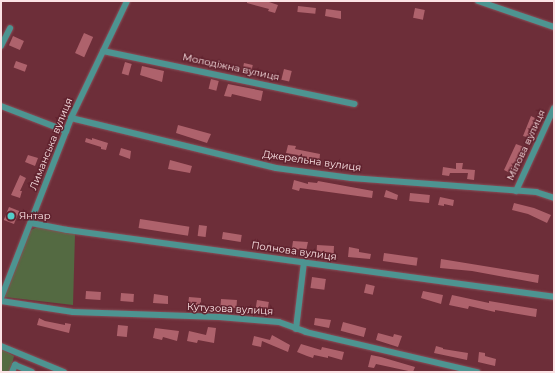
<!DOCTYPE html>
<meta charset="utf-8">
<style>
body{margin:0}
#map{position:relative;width:555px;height:373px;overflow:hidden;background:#6d2e39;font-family:Montserrat,sans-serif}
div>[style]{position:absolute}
.green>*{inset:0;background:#546a42}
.building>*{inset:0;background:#ae626c;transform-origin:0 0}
.roads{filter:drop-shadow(0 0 1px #874f58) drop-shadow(0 0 1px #874f58)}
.minor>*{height:6px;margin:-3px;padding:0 3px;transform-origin:3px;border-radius:3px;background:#4d9491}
.dots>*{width:11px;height:11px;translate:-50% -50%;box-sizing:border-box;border:2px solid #61232f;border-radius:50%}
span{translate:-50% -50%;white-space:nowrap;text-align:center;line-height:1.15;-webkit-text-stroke:3px #61232f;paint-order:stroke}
.street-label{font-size:10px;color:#fbe3e5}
.poi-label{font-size:10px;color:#fbe3e5}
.left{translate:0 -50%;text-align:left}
.frame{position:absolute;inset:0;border:2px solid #fbe3e5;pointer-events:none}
</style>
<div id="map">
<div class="green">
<i style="clip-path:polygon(39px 226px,75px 234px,73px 305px,5px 297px,6px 293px,29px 233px,31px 230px)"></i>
<i style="clip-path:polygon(1px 349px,14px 356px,10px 372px,1px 372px)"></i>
</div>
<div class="building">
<i style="clip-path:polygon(247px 1px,266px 1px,278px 5px,275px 13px,268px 11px,269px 9px,247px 3px)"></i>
<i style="left:298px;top:6px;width:18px;height:6px;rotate:6deg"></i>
<i style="left:415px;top:8px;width:10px;height:10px;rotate:11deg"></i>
<i style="clip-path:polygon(326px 9px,341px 11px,341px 19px,325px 16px)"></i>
<i style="left:84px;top:33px;width:10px;height:22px;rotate:24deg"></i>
<i style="left:13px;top:36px;width:12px;height:10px;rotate:24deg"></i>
<i style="left:16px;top:61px;width:12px;height:7px;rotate:20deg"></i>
<i style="left:125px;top:62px;width:7px;height:12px;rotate:16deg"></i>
<i style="left:244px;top:63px;width:9px;height:9px;rotate:13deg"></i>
<i style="clip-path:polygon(142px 66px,164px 71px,162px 82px,140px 75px)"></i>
<i style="left:284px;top:69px;width:8px;height:11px;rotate:14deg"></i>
<i style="left:211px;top:79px;width:8px;height:10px;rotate:14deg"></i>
<i style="clip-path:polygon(228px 84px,263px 91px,261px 101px,232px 94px,231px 97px,224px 96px)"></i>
<i style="clip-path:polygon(531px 116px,537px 119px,531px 132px,532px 132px,530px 138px,523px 136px)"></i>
<i style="clip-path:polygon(178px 125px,211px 134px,207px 143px,176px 133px)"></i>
<i style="clip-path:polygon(86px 138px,92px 140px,92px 138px,108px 143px,106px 150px,101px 149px,101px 147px,85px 142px)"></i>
<i style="clip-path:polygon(516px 144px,524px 147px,521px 159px,512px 174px,504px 170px)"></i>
<i style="clip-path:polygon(288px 145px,296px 146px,295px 149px,320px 154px,319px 163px,297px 159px,298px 155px,286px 153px)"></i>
<i style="clip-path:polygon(121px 148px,131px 151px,130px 159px,119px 155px)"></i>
<i style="clip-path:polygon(28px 155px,38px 158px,35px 166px,25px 162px)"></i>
<i style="clip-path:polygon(170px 160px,192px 166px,190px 173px,168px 169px)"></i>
<i style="clip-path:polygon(456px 163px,463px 163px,462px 169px,475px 170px,474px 180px,467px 179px,468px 173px,450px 173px,449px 176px,442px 175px,443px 167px,456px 169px)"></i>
<i style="clip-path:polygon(20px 175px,26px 178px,20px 191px,22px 191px,20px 198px,11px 195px)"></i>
<i style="clip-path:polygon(294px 180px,308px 184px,308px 182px,317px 183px,318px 181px,373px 191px,372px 198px,300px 188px,299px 191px,292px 189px)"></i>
<i style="clip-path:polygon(386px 190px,398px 195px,397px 200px,384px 197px)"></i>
<i style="left:410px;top:193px;width:20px;height:8px;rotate:6deg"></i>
<i style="clip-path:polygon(440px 197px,454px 200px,453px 206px,444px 204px,444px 206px,438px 205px)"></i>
<i style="clip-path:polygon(514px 203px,534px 208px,551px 215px,547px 223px,528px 214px,512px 210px)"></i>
<i style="left:9px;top:207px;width:11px;height:14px;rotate:22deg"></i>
<i style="left:140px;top:219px;width:50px;height:9px;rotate:9deg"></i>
<i style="left:199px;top:225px;width:8px;height:11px;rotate:7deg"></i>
<i style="left:223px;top:232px;width:19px;height:7px;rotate:9deg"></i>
<i style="clip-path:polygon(293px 241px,308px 242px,306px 251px,292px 248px)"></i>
<i style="left:317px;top:245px;width:17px;height:8px;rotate:3deg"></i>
<i style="clip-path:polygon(349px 247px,359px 249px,359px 252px,371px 254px,370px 259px,348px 257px)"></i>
<i style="left:384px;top:253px;width:34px;height:8px;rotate:8deg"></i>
<i style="clip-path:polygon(441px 259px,539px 275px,538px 283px,472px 271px,440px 268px)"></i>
<i style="left:312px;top:277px;width:14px;height:11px;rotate:8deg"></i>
<i style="left:366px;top:284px;width:9px;height:9px;rotate:13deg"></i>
<i style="left:86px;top:291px;width:15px;height:8px;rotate:4deg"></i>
<i style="clip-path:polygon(423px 291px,443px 295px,441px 304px,421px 298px)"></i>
<i style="left:121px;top:293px;width:13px;height:8px;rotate:4deg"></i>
<i style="clip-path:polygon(154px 294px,168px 296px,168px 304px,153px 303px)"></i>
<i style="clip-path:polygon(452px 295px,489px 303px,489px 301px,537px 309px,536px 317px,495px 310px,495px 312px,469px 306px,468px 309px,449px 305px)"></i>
<i style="clip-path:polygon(189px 297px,201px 298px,201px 305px,188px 305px)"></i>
<i style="left:221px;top:299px;width:16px;height:8px;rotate:4deg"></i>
<i style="left:257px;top:300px;width:12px;height:8px;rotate:9deg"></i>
<i style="clip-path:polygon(39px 318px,45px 321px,65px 325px,65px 323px,71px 324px,69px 333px,37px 325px)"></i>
<i style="clip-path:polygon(315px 318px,331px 320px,329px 328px,314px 325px)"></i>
<i style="left:343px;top:322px;width:24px;height:9px;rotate:15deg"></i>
<i style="left:118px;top:325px;width:10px;height:11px;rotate:6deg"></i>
<i style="clip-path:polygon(208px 327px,216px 328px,214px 343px,198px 340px,197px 343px,187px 341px,189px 331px,206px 335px)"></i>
<i style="clip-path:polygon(155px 328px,179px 331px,177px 341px,163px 337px,162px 340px,153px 338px)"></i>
<i style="clip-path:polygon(378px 333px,393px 337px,394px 334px,402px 336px,398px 347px,376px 340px)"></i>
<i style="clip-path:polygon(272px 335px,290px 345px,288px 352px,262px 341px,261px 347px,252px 345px,254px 336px,270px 340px)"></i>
<i style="clip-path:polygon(301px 344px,321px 350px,322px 347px,344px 352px,342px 360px,328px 356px,328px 358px,314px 355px,313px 358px,307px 356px,297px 352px)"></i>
<i style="clip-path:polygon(436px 346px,443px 348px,443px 349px,468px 353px,467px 360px,434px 353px)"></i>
<i style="clip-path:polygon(479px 352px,485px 353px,485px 356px,496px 359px,495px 366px,478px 362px)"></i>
<i style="clip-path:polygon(371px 355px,381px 357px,415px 367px,413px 372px,376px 364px,374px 368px,368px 367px)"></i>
</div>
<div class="roads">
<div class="minor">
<i style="left:478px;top:1px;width:80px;rotate:18.9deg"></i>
<i style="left:1px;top:46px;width:20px;rotate:-63deg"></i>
<i style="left:103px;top:51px;width:257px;rotate:11.9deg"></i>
<i style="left:1px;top:106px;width:70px;rotate:21deg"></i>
<i style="left:71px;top:118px;width:211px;rotate:13.7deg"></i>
<i style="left:276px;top:168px;width:76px;rotate:7.6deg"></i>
<i style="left:351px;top:178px;width:186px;rotate:4.3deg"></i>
<i style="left:536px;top:192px;width:19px;rotate:18deg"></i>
<i style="left:516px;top:191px;width:91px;rotate:-65.4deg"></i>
<i style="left:31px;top:223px;width:37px;rotate:11deg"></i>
<i style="left:67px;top:230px;width:492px;rotate:7.8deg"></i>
<i style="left:1px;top:298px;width:193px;rotate:-68.7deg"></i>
<i style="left:71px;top:118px;width:130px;rotate:-64.4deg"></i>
<i style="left:1px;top:301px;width:73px;rotate:8.7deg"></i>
<i style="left:73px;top:312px;width:146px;rotate:2deg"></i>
<i style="left:219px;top:317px;width:60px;rotate:4.8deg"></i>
<i style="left:279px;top:322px;width:29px;rotate:20deg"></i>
<i style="left:306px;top:332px;width:176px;rotate:13.2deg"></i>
<i style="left:296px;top:329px;width:67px;rotate:-83.2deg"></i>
<i style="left:1px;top:346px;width:68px;rotate:22.4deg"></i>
<i style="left:12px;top:372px;width:8px;rotate:-67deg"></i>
<i style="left:15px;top:365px;width:18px;rotate:22deg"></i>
</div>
</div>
<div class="dots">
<i style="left:11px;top:216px;background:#53cdc9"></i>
</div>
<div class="street-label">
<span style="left:231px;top:67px;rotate:12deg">Молодіжна вулиця</span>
<span style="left:51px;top:144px;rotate:-68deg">Лиманська вулиця</span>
<span style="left:526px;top:145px;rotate:-65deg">Мілова вулиця</span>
<span style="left:312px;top:161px;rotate:8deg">Джерельна вулиця</span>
<span style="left:294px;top:251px;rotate:8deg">Полнова вулиця</span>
<span style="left:230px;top:309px;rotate:3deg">Кутузова вулиця</span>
</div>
<div class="poi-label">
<span class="left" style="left:19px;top:216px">Янтар</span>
</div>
<div class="frame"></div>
</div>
